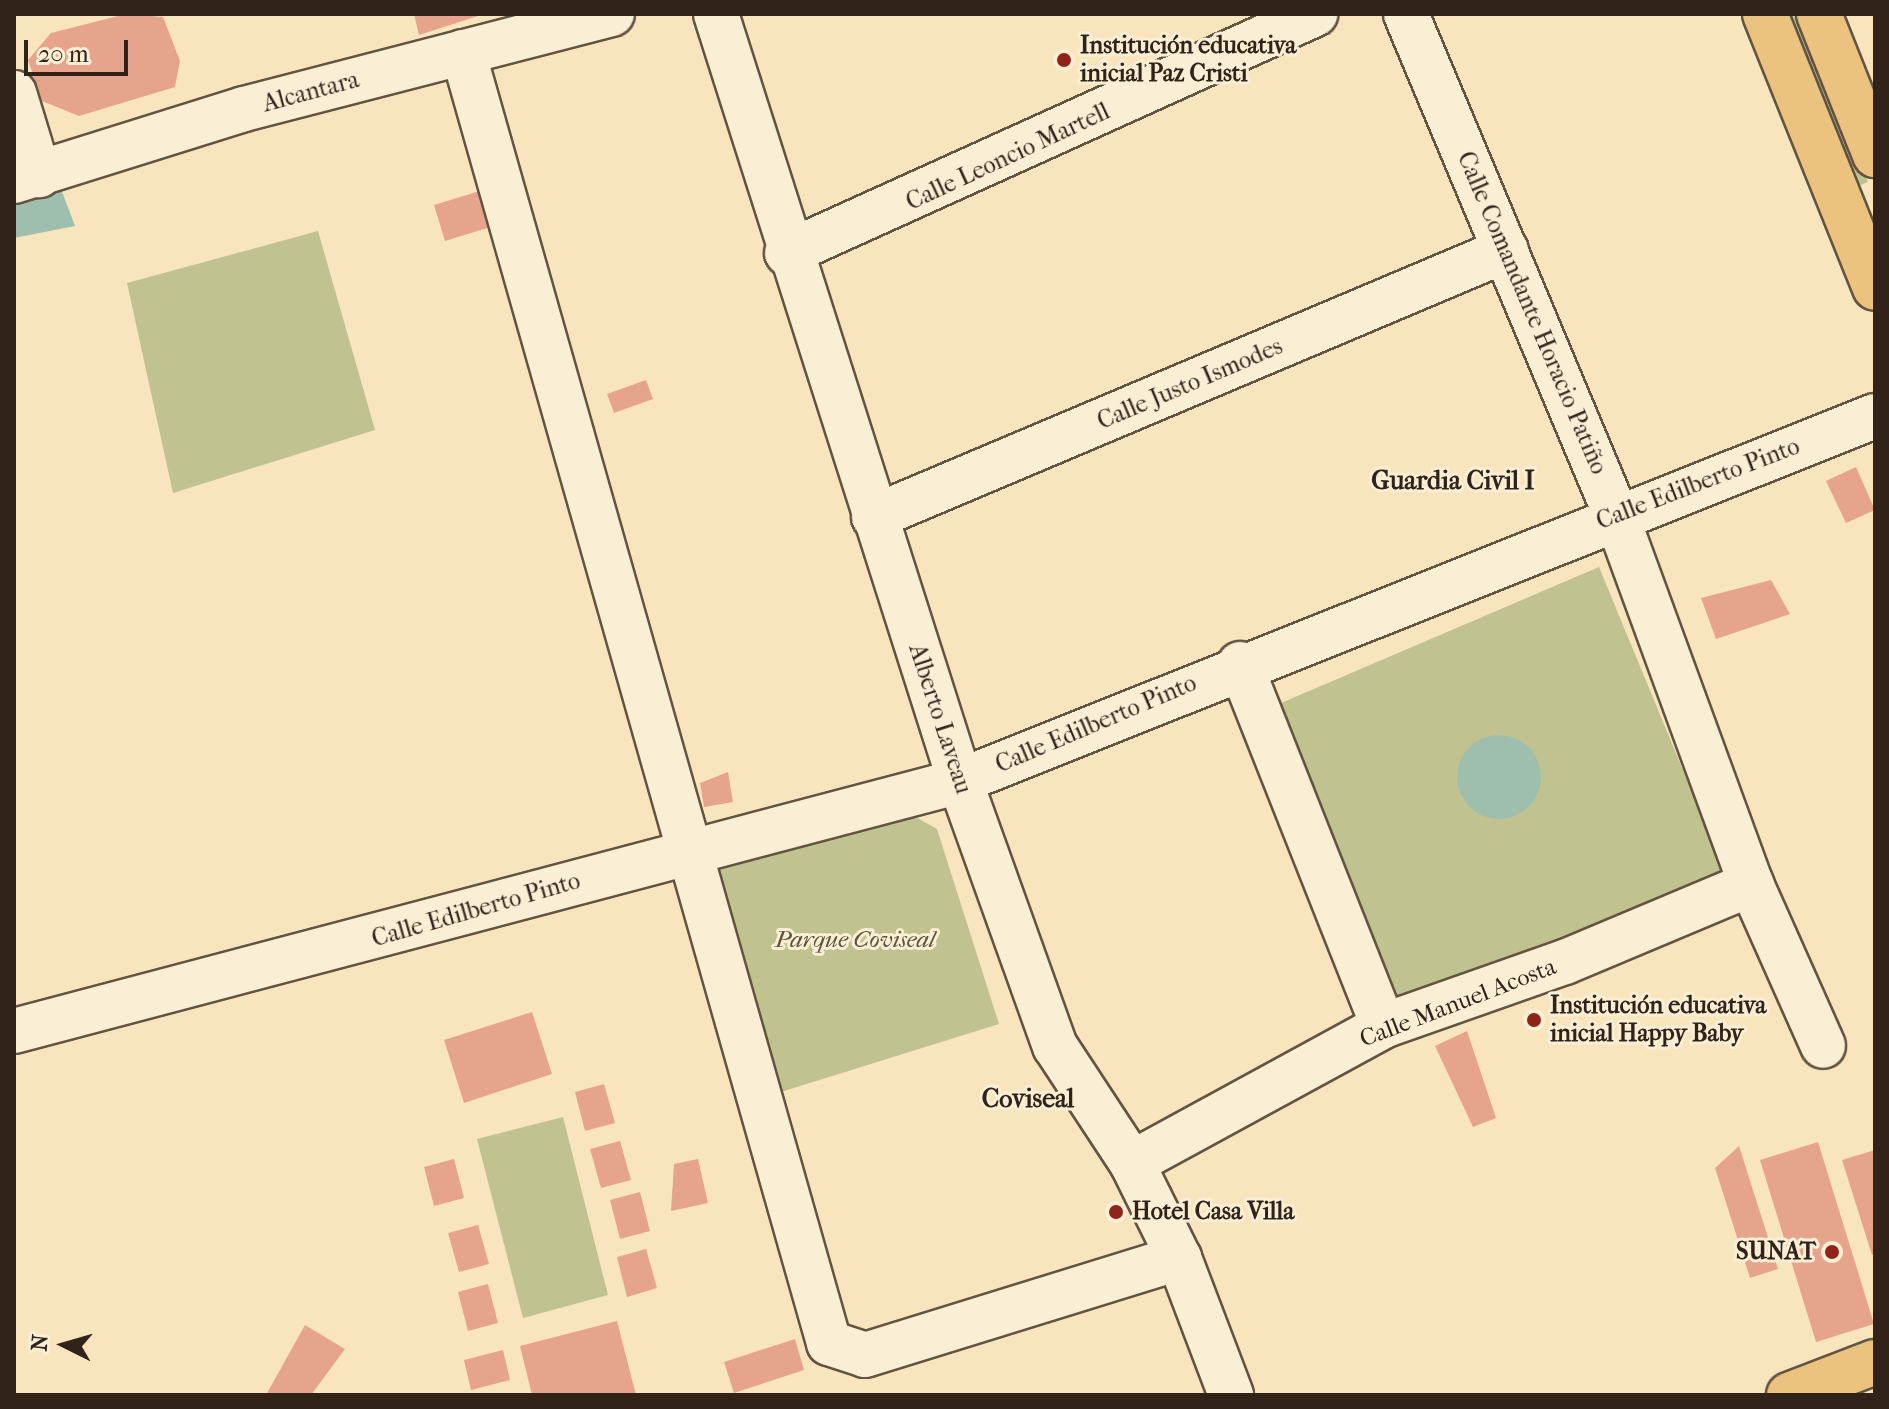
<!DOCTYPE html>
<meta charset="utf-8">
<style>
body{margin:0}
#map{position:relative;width:1889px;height:1409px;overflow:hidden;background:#f8e5be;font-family:"IM FELL French Canon",serif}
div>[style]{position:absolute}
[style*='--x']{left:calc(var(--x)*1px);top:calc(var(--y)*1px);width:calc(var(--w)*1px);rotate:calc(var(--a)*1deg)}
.green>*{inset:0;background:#c0c38f}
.water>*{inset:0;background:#9ebfad}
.round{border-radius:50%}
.building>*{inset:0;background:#e7a48c}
.roads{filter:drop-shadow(2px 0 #635442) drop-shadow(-2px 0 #635442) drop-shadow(0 2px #635442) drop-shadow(0 -2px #635442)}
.minor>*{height:44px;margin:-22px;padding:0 22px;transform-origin:22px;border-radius:22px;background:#faeed5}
.major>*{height:44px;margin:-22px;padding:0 22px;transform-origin:22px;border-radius:22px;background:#ecc27f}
.dots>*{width:22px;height:22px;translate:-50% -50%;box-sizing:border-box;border:4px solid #faeed5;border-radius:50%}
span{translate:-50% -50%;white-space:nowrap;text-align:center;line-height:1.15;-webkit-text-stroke:6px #faeed5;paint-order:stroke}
.poi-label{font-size:24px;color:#312319;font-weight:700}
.left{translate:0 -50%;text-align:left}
.right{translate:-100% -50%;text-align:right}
.street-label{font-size:24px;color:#312319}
.park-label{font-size:24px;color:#5c533c;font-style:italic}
.neighbourhood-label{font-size:26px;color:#312319;font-weight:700}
.frame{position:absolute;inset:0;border:16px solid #312319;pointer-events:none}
.north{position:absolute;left:24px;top:1305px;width:80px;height:80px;-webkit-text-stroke:6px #faeed5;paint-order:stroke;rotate:275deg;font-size:22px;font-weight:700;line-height:32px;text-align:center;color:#312319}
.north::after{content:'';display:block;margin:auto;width:28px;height:36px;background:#312319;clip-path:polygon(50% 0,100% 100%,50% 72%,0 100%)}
.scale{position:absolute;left:24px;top:40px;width:104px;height:36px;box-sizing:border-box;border:4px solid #312319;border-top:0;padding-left:10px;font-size:24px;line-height:28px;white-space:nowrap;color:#312319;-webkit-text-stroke:6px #faeed5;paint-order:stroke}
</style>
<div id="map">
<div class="green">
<div style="clip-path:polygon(1781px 14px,1800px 14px,1868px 182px,1851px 189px)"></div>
<div style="clip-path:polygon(318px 231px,375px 430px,173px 493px,127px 283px)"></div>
<div style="clip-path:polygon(1599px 567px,1728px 879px,1392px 1010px,1274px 706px)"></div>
<div style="clip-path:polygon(905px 811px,937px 829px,999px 1024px,781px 1092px,715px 857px)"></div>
<div style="clip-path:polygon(563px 1117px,608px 1295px,523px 1318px,477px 1139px)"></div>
</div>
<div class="water">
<div style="clip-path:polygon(58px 181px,75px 226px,14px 238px,14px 192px)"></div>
<div class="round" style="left:1457px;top:735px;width:84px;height:84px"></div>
</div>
<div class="building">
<div style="clip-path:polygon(126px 14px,163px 17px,180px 61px,175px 87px,79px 116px,42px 101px,28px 60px,51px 33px)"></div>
<div style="clip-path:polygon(414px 14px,481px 14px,481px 15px,419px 35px)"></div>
<div style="clip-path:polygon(483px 190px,494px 226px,445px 241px,434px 205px)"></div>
<div style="clip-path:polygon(646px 380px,653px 399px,614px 413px,607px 394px)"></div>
<div style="clip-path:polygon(1856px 467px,1875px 510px,1846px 523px,1826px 481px)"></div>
<div style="clip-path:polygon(1771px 580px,1790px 614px,1716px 639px,1701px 598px)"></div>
<div style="clip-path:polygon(728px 772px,733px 802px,704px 807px,700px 783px)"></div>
<div style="clip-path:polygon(532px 1012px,552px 1074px,464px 1103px,444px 1040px)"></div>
<div style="clip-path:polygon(1467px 1031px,1496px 1118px,1473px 1127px,1435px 1046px)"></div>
<div style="clip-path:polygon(604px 1084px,615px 1123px,585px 1131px,575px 1092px)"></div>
<div style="clip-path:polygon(620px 1141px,631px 1180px,601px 1188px,590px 1149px)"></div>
<div style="clip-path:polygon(1818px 1142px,1874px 1324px,1816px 1342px,1760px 1160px)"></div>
<div style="clip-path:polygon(1739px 1146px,1778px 1269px,1750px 1278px,1715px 1168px)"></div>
<div style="clip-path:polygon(1875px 1150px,1875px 1254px,1872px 1255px,1842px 1160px)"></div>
<div style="clip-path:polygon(454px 1159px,464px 1198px,434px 1206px,424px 1167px)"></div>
<div style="clip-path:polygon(698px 1159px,708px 1203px,671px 1211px,674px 1164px)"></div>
<div style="clip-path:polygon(640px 1192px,650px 1231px,620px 1239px,610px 1200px)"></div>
<div style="clip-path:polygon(478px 1225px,489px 1264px,459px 1272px,448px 1233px)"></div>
<div style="clip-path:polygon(646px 1249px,657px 1288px,627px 1297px,617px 1257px)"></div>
<div style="clip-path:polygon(488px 1284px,498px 1323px,468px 1331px,458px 1292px)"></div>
<div style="clip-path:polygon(617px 1321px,636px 1395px,532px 1395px,520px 1346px)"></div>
<div style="clip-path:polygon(305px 1325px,345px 1349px,311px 1395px,266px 1395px)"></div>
<div style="clip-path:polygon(795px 1339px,804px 1370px,734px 1393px,724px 1362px)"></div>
<div style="clip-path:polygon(503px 1350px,510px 1380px,471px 1390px,464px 1360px)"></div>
</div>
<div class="roads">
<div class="minor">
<div style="--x:716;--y:14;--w:805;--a:72.35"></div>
<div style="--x:960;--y:781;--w:282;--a:70.3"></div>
<div style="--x:1055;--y:1046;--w:140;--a:56.7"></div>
<div style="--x:1132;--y:1163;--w:106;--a:63.7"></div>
<div style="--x:1179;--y:1258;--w:147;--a:69.2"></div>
<div style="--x:1406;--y:14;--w:543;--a:67.26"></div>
<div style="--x:1616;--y:515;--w:393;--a:69.9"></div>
<div style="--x:1751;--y:884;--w:177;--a:66"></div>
<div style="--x:463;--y:52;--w:1342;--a:74.17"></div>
<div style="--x:829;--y:1343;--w:38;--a:18"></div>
<div style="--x:865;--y:1355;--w:329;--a:-17.2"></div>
<div style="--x:14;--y:93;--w:86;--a:73"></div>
<div style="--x:14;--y:181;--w:241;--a:-17.4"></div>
<div style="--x:244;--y:109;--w:380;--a:-14.5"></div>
<div style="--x:787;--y:253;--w:580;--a:-24.35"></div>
<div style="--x:874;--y:517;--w:686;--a:-22.9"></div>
<div style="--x:1240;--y:664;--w:389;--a:68.4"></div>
<div style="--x:14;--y:1031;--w:978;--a:-14.8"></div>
<div style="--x:960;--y:781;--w:985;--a:-21.75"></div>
<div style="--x:1132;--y:1163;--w:286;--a:-28.6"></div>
<div style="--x:1383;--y:1026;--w:193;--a:-19.4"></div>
<div style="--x:1565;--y:962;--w:202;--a:-22.8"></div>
</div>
<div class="major">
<div style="--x:1765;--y:14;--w:295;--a:68.1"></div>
<div style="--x:1819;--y:14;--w:152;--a:68.3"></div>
<div style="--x:1789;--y:1395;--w:92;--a:-21"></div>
</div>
</div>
<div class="dots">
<div style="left:1064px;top:60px;background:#8f2418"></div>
<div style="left:1534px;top:1020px;background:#8f2418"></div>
<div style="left:1116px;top:1212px;background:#8f2418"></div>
<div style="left:1832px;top:1252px;background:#8f2418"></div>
</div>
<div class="poi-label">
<span class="left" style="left:1080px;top:60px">Institución educativa<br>inicial Paz Cristi</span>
<span class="left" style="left:1550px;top:1020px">Institución educativa<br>inicial Happy Baby</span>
<span class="left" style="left:1132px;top:1212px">Hotel Casa Villa</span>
<span class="right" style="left:1816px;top:1252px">SUNAT</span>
</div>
<div class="street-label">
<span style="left:311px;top:92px;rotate:-15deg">Alcantara</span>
<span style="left:1008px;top:157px;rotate:-25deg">Calle Leoncio Martell</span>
<span style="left:1532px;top:313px;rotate:67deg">Calle Comandante Horacio Patiño</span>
<span style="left:1190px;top:384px;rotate:-23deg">Calle Justo Ismodes</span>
<span style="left:1698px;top:484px;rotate:-21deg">Calle Edilberto Pinto</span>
<span style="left:940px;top:719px;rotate:72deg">Alberto Laveau</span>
<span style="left:1096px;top:724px;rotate:-23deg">Calle Edilberto Pinto</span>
<span style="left:476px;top:910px;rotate:-16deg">Calle Edilberto Pinto</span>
<span style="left:1458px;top:1003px;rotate:-21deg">Calle Manuel Acosta</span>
</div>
<div class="park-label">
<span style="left:855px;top:940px">Parque Coviseal</span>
</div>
<div class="neighbourhood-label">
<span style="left:1453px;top:481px">Guardia Civil I</span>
<span style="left:1028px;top:1099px">Coviseal</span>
</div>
<div class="frame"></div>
<div class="north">N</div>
<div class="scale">20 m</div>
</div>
